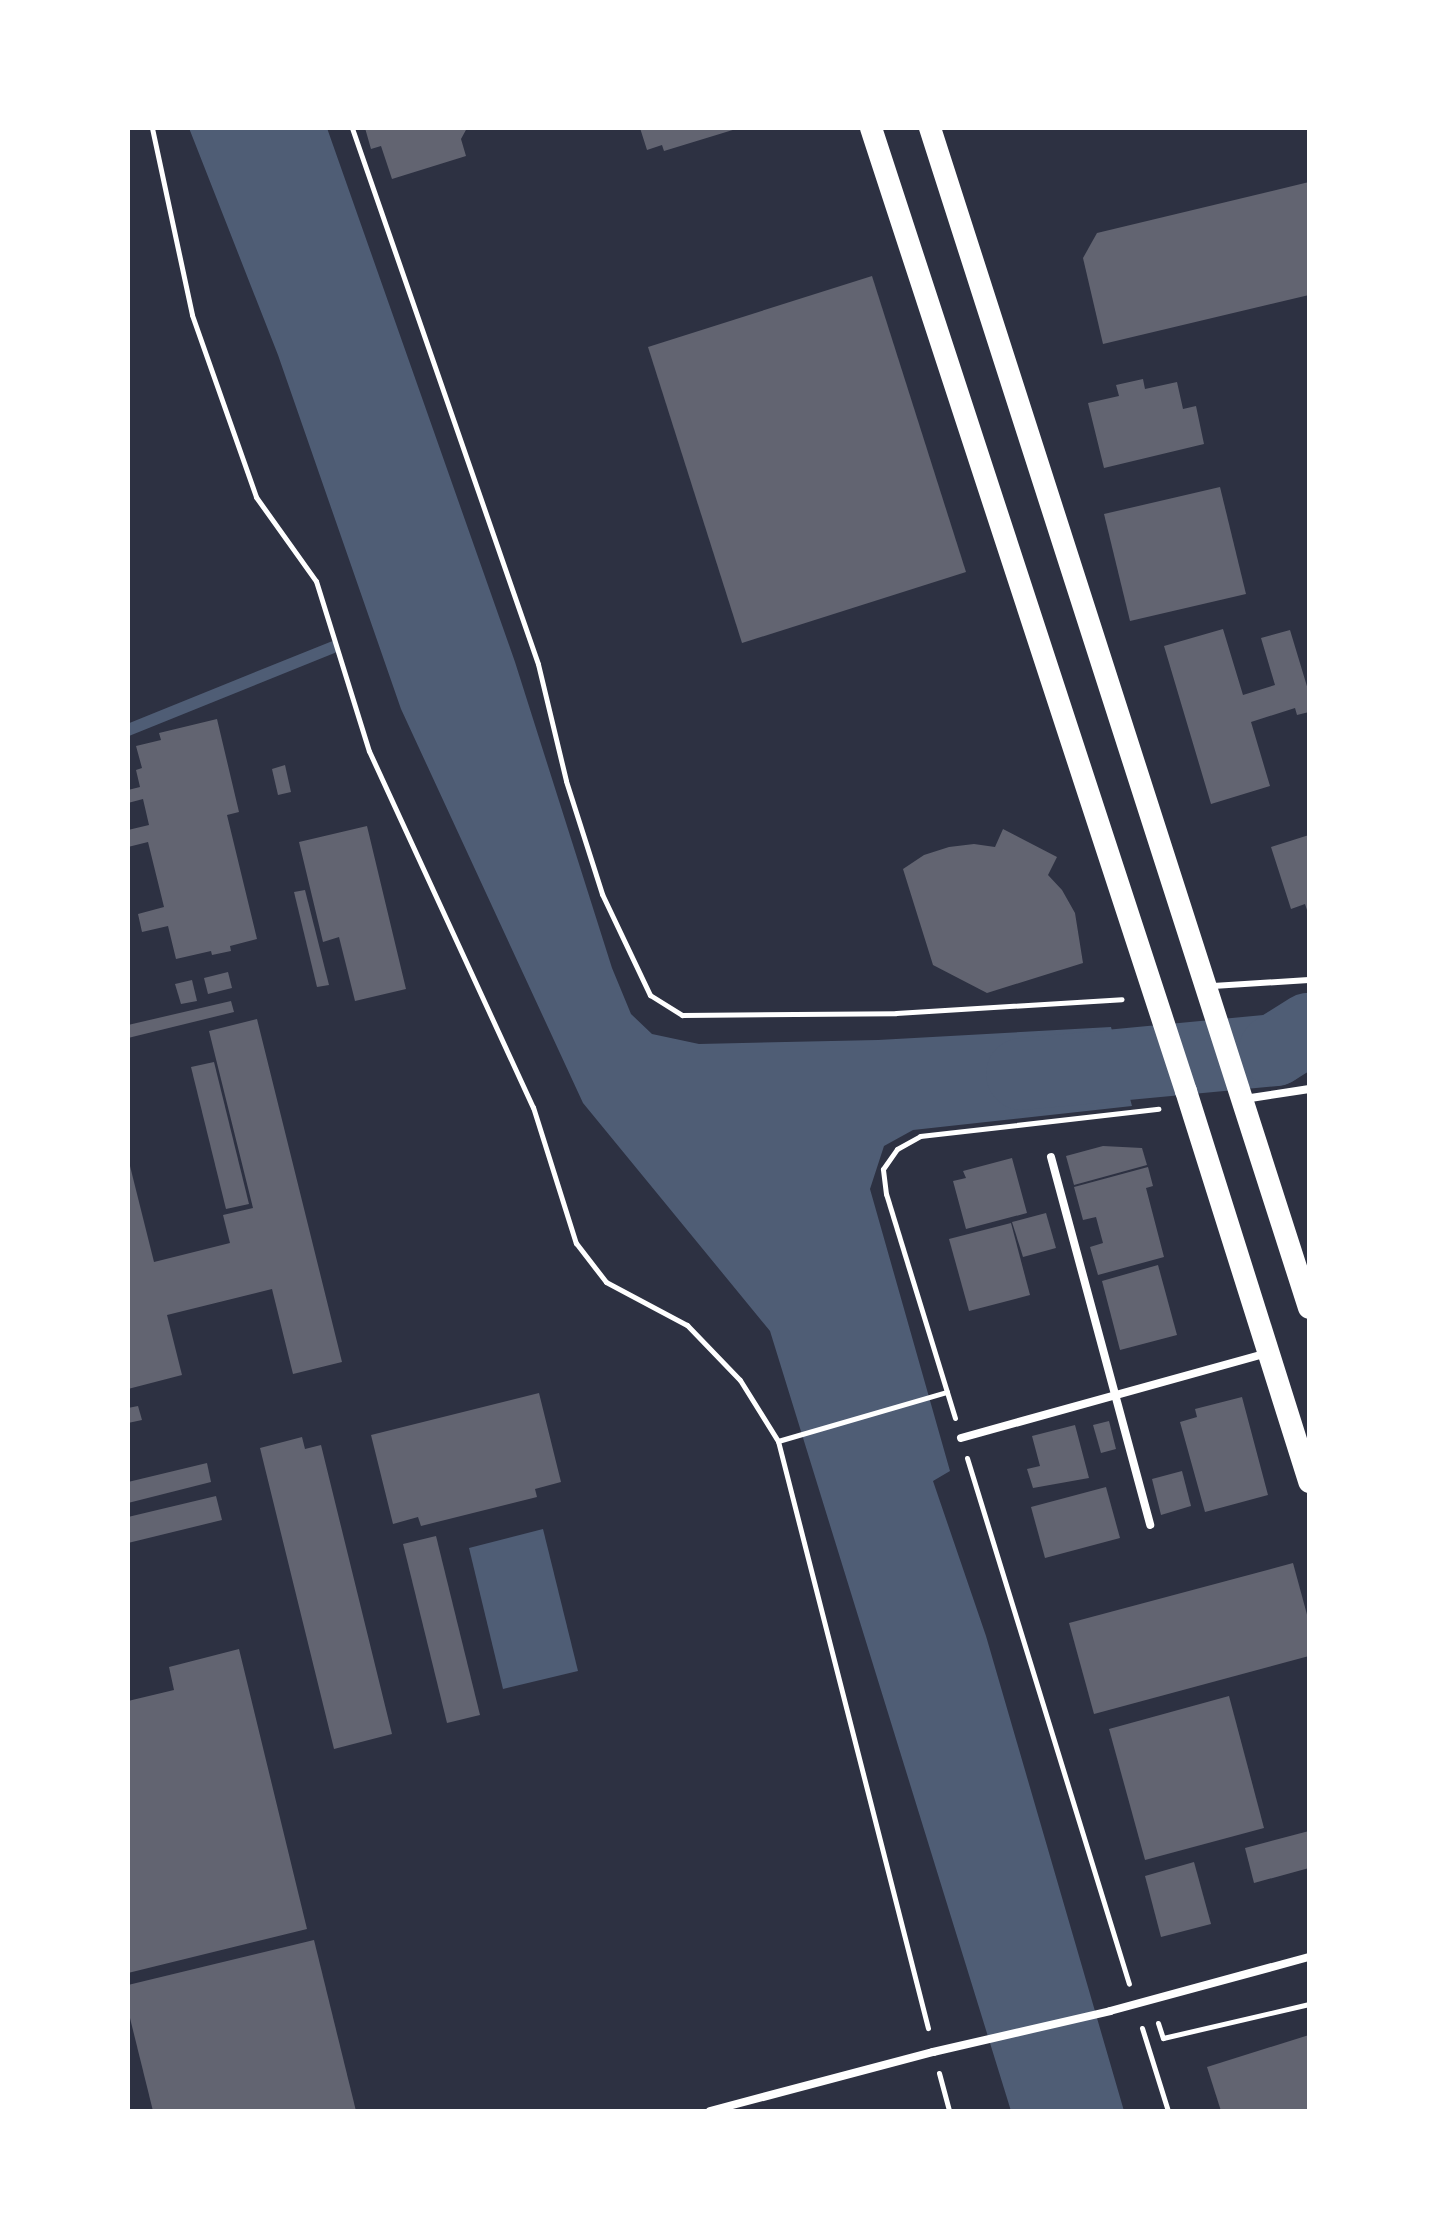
<!DOCTYPE html>
<style>
body{margin:0}
#map{position:relative;width:1437px;height:2239px;overflow:hidden;background:#2d3142;font-family:Rubik,sans-serif}
div>[style]{position:absolute}
[style*='--x']{left:calc(var(--x)*1px);top:calc(var(--y)*1px);width:calc(var(--w)*1px);rotate:calc(var(--a)*1deg)}
.water>*{inset:0;background:#4f5d75}
.stream>*{height:12px;margin:-6px;padding:0 6px;transform-origin:6px;border-radius:6px;background:#4f5d75}
.river>*{height:72px;margin:-36px;padding:0 36px;transform-origin:36px;border-radius:36px;background:#4f5d75}
.building>*{inset:0;background:#626471}
.path>*{height:5px;margin:-2.5px;padding:0 2.5px;transform-origin:2.5px;border-radius:2.5px;background:#fff}
.service>*{height:6px;margin:-3px;padding:0 3px;transform-origin:3px;border-radius:3px;background:#fff}
.minor>*{height:8px;margin:-4px;padding:0 4px;transform-origin:4px;border-radius:4px;background:#fff}
.trunk>*{height:22px;margin:-11px;padding:0 11px;transform-origin:11px;border-radius:11px;background:#fff}
span{translate:-50% -50%;white-space:nowrap;text-align:center;line-height:1.15;-webkit-text-stroke:6px #fff;paint-order:stroke}
.frame{position:absolute;inset:0;border:130px solid #fff;pointer-events:none}
</style>
<div id="map">
<div class="water">
<div style="clip-path:polygon(189px 128px,327px 128px,515px 662px,612px 968px,631px 1014px,652px 1034px,699px 1044px,878px 1040px,1111px 1027px,1132px 1106px,913px 1130px,884px 1146px,870px 1189px,950px 1471px,933px 1481px,986px 1636px,1124px 2111px,1011px 2111px,770px 1331px,583px 1103px,401px 709px,278px 355px)"></div>
<div style="clip-path:polygon(543px 1529px,578px 1671px,503px 1689px,469px 1548px)"></div>
</div>
<div class="stream">
<div style="--x:128;--y:730;--w:221;--a:-22"></div>
</div>
<div class="river">
<div style="--x:1022;--y:1074;--w:254;--a:-5.4"></div>
<div style="--x:1275;--y:1050;--w:40;--a:-32"></div>
</div>
<div class="building">
<div style="clip-path:polygon(365px 128px,467px 128px,461px 139px,466px 156px,392px 179px,381px 146px,371px 149px)"></div>
<div style="clip-path:polygon(640px 128px,736px 128px,736px 129px,664px 151px,662px 145px,647px 150px)"></div>
<div style="clip-path:polygon(1309px 182px,1309px 295px,1103px 344px,1083px 258px,1097px 233px)"></div>
<div style="clip-path:polygon(872px 276px,966px 572px,742px 643px,648px 347px)"></div>
<div style="clip-path:polygon(1143px 379px,1145px 389px,1177px 382px,1183px 409px,1196px 406px,1204px 444px,1104px 468px,1088px 403px,1119px 396px,1116px 385px)"></div>
<div style="clip-path:polygon(1220px 487px,1246px 594px,1130px 621px,1104px 514px)"></div>
<div style="clip-path:polygon(1223px 629px,1243px 695px,1275px 685px,1261px 638px,1290px 630px,1309px 693px,1309px 712px,1297px 715px,1295px 708px,1251px 722px,1270px 786px,1211px 804px,1164px 646px)"></div>
<div style="clip-path:polygon(217px 719px,239px 812px,227px 815px,257px 939px,230px 946px,231px 951px,212px 955px,211px 951px,176px 959px,168px 926px,142px 932px,138px 914px,164px 907px,148px 842px,128px 847px,128px 830px,149px 825px,143px 799px,128px 803px,128px 790px,140px 787px,136px 770px,142px 768px,136px 746px,161px 740px,159px 733px)"></div>
<div style="clip-path:polygon(285px 765px,291px 792px,278px 795px,272px 769px)"></div>
<div style="clip-path:polygon(367px 826px,406px 989px,355px 1001px,339px 937px,323px 942px,299px 842px)"></div>
<div style="clip-path:polygon(1003px 829px,1057px 857px,1048px 875px,1062px 890px,1075px 913px,1083px 963px,987px 993px,933px 965px,903px 869px,924px 855px,949px 847px,974px 844px,995px 847px)"></div>
<div style="clip-path:polygon(1309px 835px,1309px 913px,1308px 913px,1305px 904px,1291px 909px,1271px 847px)"></div>
<div style="clip-path:polygon(305px 890px,329px 985px,317px 987px,294px 892px)"></div>
<div style="clip-path:polygon(228px 972px,232px 988px,208px 994px,204px 978px)"></div>
<div style="clip-path:polygon(192px 980px,197px 1001px,181px 1004px,175px 984px)"></div>
<div style="clip-path:polygon(231px 1001px,234px 1012px,128px 1038px,128px 1025px)"></div>
<div style="clip-path:polygon(257px 1019px,342px 1362px,293px 1374px,272px 1289px,167px 1315px,182px 1375px,128px 1389px,128px 1158px,154px 1262px,230px 1243px,223px 1215px,253px 1208px,209px 1031px)"></div>
<div style="clip-path:polygon(214px 1062px,249px 1204px,226px 1209px,191px 1067px)"></div>
<div style="clip-path:polygon(1103px 1146px,1142px 1148px,1147px 1165px,1074px 1185px,1066px 1156px)"></div>
<div style="clip-path:polygon(1012px 1158px,1027px 1213px,966px 1229px,953px 1181px,966px 1178px,963px 1171px)"></div>
<div style="clip-path:polygon(1148px 1167px,1153px 1186px,1146px 1188px,1164px 1257px,1098px 1275px,1090px 1247px,1103px 1243px,1096px 1217px,1083px 1220px,1074px 1187px)"></div>
<div style="clip-path:polygon(1046px 1213px,1056px 1248px,1023px 1257px,1012px 1222px)"></div>
<div style="clip-path:polygon(1011px 1223px,1030px 1295px,969px 1311px,949px 1239px)"></div>
<div style="clip-path:polygon(1158px 1265px,1177px 1335px,1120px 1350px,1102px 1281px)"></div>
<div style="clip-path:polygon(539px 1393px,561px 1482px,535px 1489px,537px 1497px,421px 1526px,418px 1517px,393px 1524px,371px 1435px)"></div>
<div style="clip-path:polygon(1242px 1397px,1268px 1495px,1205px 1512px,1180px 1422px,1197px 1417px,1195px 1409px)"></div>
<div style="clip-path:polygon(138px 1406px,142px 1420px,128px 1423px,128px 1408px)"></div>
<div style="clip-path:polygon(1109px 1421px,1116px 1449px,1101px 1453px,1093px 1425px)"></div>
<div style="clip-path:polygon(1075px 1425px,1089px 1478px,1033px 1488px,1027px 1469px,1040px 1466px,1032px 1436px)"></div>
<div style="clip-path:polygon(302px 1437px,305px 1449px,321px 1445px,392px 1734px,334px 1749px,260px 1448px)"></div>
<div style="clip-path:polygon(207px 1463px,211px 1482px,128px 1503px,128px 1482px)"></div>
<div style="clip-path:polygon(1182px 1471px,1191px 1506px,1161px 1515px,1152px 1479px)"></div>
<div style="clip-path:polygon(1106px 1487px,1120px 1538px,1045px 1558px,1031px 1507px)"></div>
<div style="clip-path:polygon(216px 1496px,222px 1520px,128px 1543px,128px 1517px)"></div>
<div style="clip-path:polygon(436px 1536px,480px 1715px,447px 1723px,403px 1544px)"></div>
<div style="clip-path:polygon(1293px 1563px,1309px 1622px,1309px 1656px,1094px 1714px,1069px 1623px)"></div>
<div style="clip-path:polygon(239px 1649px,307px 1929px,128px 1973px,128px 1701px,174px 1690px,169px 1667px)"></div>
<div style="clip-path:polygon(1229px 1696px,1264px 1828px,1145px 1860px,1109px 1729px)"></div>
<div style="clip-path:polygon(1309px 1831px,1309px 1868px,1254px 1883px,1245px 1848px)"></div>
<div style="clip-path:polygon(1194px 1862px,1211px 1924px,1161px 1937px,1145px 1876px)"></div>
<div style="clip-path:polygon(314px 1940px,356px 2111px,153px 2111px,128px 2010px,128px 1985px)"></div>
<div style="clip-path:polygon(1309px 2035px,1309px 2111px,1221px 2111px,1207px 2067px)"></div>
</div>
<div class="path">
<div style="--x:152;--y:128;--w:191;--a:77.9"></div>
<div style="--x:192;--y:315;--w:193;--a:70.6"></div>
<div style="--x:256;--y:497;--w:103;--a:54.5"></div>
<div style="--x:316;--y:581;--w:178;--a:72.7"></div>
<div style="--x:369;--y:751;--w:392;--a:65.3"></div>
<div style="--x:533;--y:1107;--w:143;--a:72.5"></div>
<div style="--x:576;--y:1243;--w:49;--a:52.4"></div>
<div style="--x:606;--y:1282;--w:92;--a:28"></div>
<div style="--x:687;--y:1325;--w:76;--a:46.1"></div>
<div style="--x:740;--y:1380;--w:72;--a:58.1"></div>
<div style="--x:778;--y:1441;--w:606;--a:75.67"></div>
<div style="--x:352;--y:128;--w:567;--a:70.86"></div>
<div style="--x:538;--y:664;--w:120;--a:76.5"></div>
<div style="--x:566;--y:781;--w:119;--a:72.3"></div>
<div style="--x:602;--y:894;--w:112;--a:64.6"></div>
<div style="--x:650;--y:995;--w:38;--a:32"></div>
<div style="--x:682;--y:1015;--w:214;--a:-0.5"></div>
<div style="--x:896;--y:1013;--w:226;--a:-3.5"></div>
<div style="--x:955;--y:1418;--w:234;--a:-107.1"></div>
<div style="--x:886;--y:1194;--w:25;--a:-97"></div>
<div style="--x:883;--y:1169;--w:24;--a:-55"></div>
<div style="--x:897;--y:1149;--w:26;--a:-29"></div>
<div style="--x:920;--y:1136;--w:240;--a:-6.5"></div>
<div style="--x:778;--y:1441;--w:176;--a:-16.2"></div>
<div style="--x:967;--y:1458;--w:550;--a:72.88"></div>
<div style="--x:1158;--y:2023;--w:16;--a:72"></div>
<div style="--x:1163;--y:2038;--w:150;--a:-13.1"></div>
<div style="--x:1142;--y:2028;--w:87;--a:72.6"></div>
<div style="--x:939;--y:2073;--w:39;--a:75"></div>
</div>
<div class="service">
<div style="--x:1213;--y:986;--w:96;--a:-3.6"></div>
</div>
<div class="minor">
<div style="--x:1244;--y:1099;--w:66;--a:-8.7"></div>
<div style="--x:1051;--y:1157;--w:381;--a:74.9"></div>
<div style="--x:961;--y:1438;--w:319;--a:-15.5"></div>
<div style="--x:710;--y:2111;--w:231;--a:-14.8"></div>
<div style="--x:933;--y:2052;--w:182;--a:-13"></div>
<div style="--x:1110;--y:2011;--w:206;--a:-15.2"></div>
</div>
<div class="trunk">
<div style="--x:871;--y:128;--w:1013;--a:71.89"></div>
<div style="--x:1186;--y:1091;--w:410;--a:72.5"></div>
<div style="--x:930;--y:128;--w:1239;--a:72.19"></div>
</div>
<div class="frame"></div>
</div>
